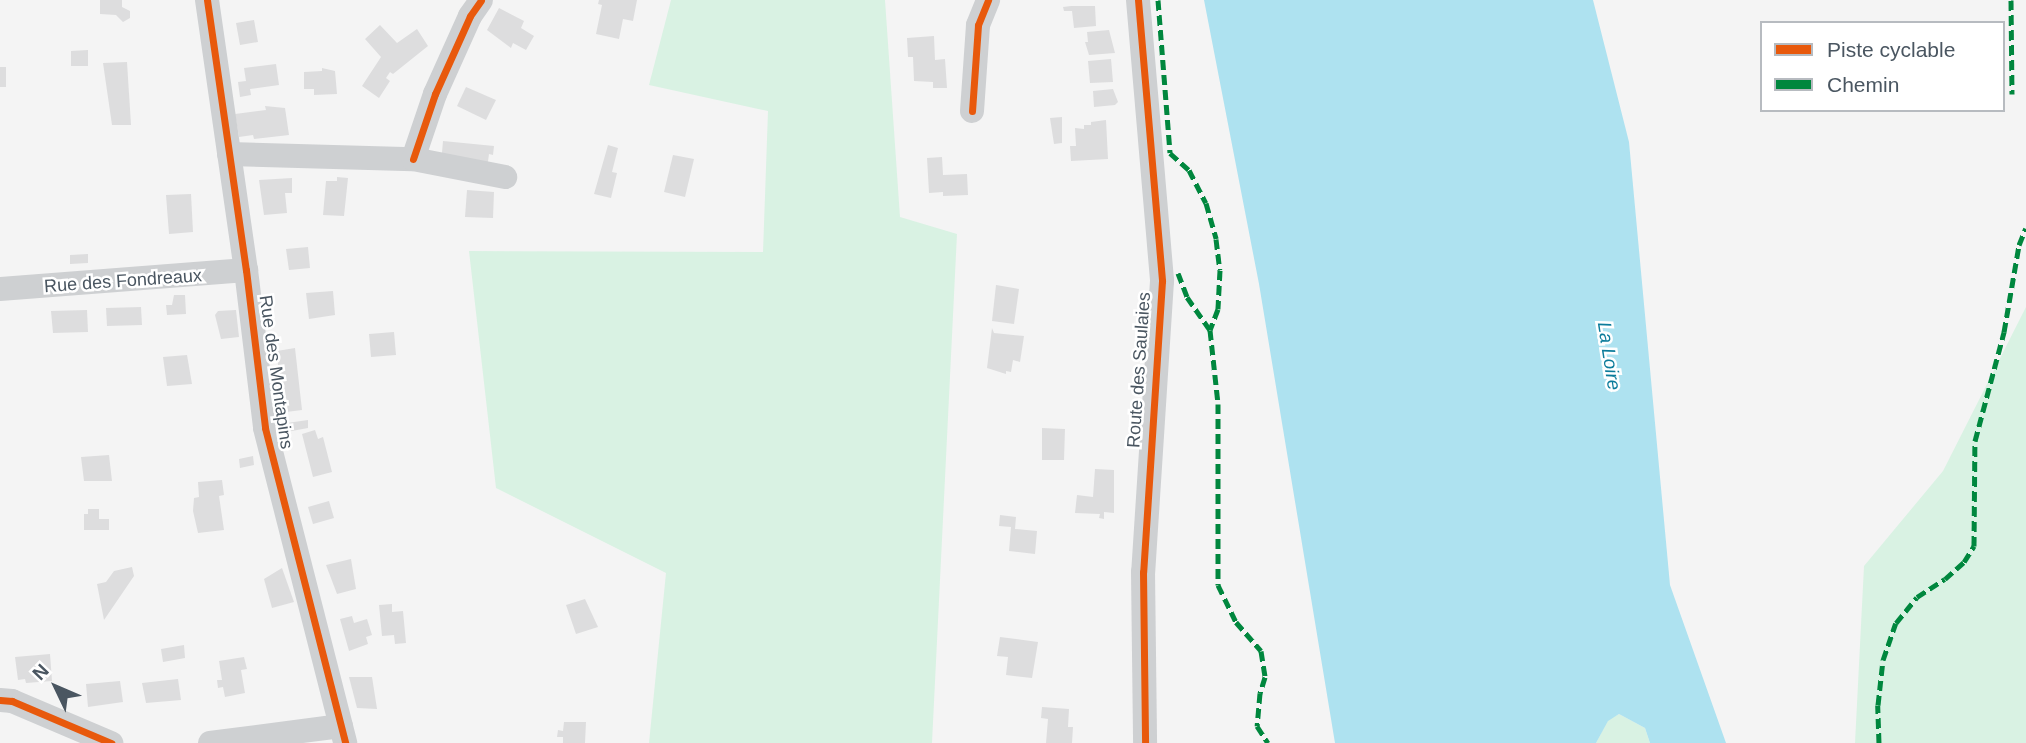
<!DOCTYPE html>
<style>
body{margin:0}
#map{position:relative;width:2026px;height:743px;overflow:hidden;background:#f4f4f4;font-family:Arial,sans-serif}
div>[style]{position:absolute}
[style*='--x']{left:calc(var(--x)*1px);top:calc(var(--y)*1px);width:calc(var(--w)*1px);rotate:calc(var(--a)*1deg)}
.green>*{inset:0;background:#d9f2e3}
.water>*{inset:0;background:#aee2f0}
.building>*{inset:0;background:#ddddde}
.minor>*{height:24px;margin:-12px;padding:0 12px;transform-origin:12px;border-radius:12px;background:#ced0d2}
.quiet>*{height:5px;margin-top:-2.5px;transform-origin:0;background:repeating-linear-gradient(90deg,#00873e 0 10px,transparent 0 15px)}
.cycleway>*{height:7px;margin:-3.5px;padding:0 3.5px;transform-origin:3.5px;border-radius:3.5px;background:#e8590c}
span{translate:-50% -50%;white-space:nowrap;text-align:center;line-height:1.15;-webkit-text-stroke:5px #fff;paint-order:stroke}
.street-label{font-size:18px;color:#4a5661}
.water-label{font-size:19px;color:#0c7c9b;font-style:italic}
.legend{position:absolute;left:1760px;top:21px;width:245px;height:91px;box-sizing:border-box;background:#fff;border:2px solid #b7bbc0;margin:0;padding:9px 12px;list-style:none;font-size:21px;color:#4a5661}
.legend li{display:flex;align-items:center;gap:14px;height:35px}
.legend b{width:35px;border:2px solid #b7bbc0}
.north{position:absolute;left:21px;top:652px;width:70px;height:70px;-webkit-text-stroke:5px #fff;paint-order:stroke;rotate:314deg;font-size:19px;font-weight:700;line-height:28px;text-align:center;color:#4a5661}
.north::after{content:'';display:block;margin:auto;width:24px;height:32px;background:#4a5661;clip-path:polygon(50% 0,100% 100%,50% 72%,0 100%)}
</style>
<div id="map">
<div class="green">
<div style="clip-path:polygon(671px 0,885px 0,900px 217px,957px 234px,932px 743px,649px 743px,666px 573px,496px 488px,469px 251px,763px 252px,768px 111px,649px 85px)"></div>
<div style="clip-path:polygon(2026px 307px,2026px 743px,1855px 743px,1864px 566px,1943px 471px)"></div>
<div style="clip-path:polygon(1619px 714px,1645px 728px,1650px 743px,1596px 743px,1608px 720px)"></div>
</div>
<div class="water">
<div style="clip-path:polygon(1204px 0,1593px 0,1629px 142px,1670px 585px,1726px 743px,1650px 743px,1645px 728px,1619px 714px,1608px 721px,1596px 743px,1335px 743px,1259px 284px)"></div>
</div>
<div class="building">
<div style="clip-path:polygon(100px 0,122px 0,122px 7px,130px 11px,130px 18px,123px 22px,116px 15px,100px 14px)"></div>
<div style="clip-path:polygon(599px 0,637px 0,633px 21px,623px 19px,619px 39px,596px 34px,602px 5px,598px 4px)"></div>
<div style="clip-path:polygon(1071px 6px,1095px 6px,1096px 26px,1074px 28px,1072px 11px,1064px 11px,1063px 7px)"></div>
<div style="clip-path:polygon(499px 8px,524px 21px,521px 28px,534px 36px,526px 50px,513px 43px,511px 48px,487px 30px)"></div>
<div style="clip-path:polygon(254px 20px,258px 42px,240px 45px,236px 23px)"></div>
<div style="clip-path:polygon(380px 25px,397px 43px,417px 29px,428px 46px,393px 74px,390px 72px,386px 78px,390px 81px,379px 98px,362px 86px,381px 57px,365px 39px)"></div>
<div style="clip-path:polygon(1109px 30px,1115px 53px,1089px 55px,1085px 42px,1088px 42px,1087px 32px)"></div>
<div style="clip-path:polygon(934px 36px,935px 60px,945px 59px,947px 88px,933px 88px,933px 82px,914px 81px,913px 57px,908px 57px,907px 38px)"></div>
<div style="clip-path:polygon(88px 50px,88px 66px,71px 66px,71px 51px)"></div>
<div style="clip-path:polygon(1111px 59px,1113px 82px,1090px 83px,1088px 61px)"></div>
<div style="clip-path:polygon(127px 62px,131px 125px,112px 125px,103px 63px)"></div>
<div style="clip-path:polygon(276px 64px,279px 85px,250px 89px,251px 95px,240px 97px,238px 82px,246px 81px,244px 68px)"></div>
<div style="clip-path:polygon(0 67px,6px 67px,6px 87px,0 87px)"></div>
<div style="clip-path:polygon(322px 68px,335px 71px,337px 94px,314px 95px,314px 89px,304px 89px,304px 72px,322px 71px)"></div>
<div style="clip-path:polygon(466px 87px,496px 100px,486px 120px,457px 106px)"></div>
<div style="clip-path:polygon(1113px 89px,1118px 102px,1115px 105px,1094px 107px,1093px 91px)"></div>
<div style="clip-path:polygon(265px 106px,285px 108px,289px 135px,254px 139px,253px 135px,239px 137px,235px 114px,266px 110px)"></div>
<div style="clip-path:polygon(1062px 117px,1062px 143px,1054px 144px,1050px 118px)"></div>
<div style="clip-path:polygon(1106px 120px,1108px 159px,1071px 161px,1070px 146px,1076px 146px,1075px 128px,1084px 129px,1084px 125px,1091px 125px,1091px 122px)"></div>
<div style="clip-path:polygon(443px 141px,494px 146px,493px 155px,489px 154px,487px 169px,441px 164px)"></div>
<div style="clip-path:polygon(608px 145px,618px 148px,612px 172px,617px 173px,611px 198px,594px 194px)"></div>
<div style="clip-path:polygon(673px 155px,694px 159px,685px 197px,664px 192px)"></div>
<div style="clip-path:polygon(942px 157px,943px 175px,967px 174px,968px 195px,943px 196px,943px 192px,929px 193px,927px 158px)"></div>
<div style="clip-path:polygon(337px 177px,348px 178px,344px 216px,323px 215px,326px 181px,337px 181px)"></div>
<div style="clip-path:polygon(292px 178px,292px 193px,285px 193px,287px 213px,264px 215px,259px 180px)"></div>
<div style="clip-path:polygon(467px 190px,494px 192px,493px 218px,465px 217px)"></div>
<div style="clip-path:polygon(191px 194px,193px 232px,169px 234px,166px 195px)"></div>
<div style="clip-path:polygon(308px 247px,310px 268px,289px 270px,286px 249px)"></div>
<div style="clip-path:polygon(88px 254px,88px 263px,70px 264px,70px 255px)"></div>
<div style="clip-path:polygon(996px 285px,1019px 289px,1014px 324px,992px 321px)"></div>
<div style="clip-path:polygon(333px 291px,335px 315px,309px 319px,306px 293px)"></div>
<div style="clip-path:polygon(174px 295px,185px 295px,186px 314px,167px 315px,166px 305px,172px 305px)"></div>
<div style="clip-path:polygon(141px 307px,142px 325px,107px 326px,106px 308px)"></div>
<div style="clip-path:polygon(87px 310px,88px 332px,53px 333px,51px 311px)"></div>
<div style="clip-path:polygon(236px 310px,239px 337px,221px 339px,215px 315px,218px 311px)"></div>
<div style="clip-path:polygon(992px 328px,994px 333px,1024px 336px,1020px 362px,1013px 360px,1011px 372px,1006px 371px,1006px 374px,987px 368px)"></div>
<div style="clip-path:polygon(394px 332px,396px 355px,371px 357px,369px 334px)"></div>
<div style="clip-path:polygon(295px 348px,302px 410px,278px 413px,274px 379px,279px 378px,277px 351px)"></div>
<div style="clip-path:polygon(187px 355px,192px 384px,167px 386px,163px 357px)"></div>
<div style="clip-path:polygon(308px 420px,308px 428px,281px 433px,280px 424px)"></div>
<div style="clip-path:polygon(1042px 428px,1065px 429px,1064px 460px,1042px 460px)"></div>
<div style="clip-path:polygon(315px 430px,318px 439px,323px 437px,332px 472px,313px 477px,302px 434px)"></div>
<div style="clip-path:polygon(109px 455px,112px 481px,84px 481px,81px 457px)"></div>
<div style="clip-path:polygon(253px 456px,254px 465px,240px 468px,239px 459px)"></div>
<div style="clip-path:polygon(1095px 469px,1114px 470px,1114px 513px,1104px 512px,1104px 519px,1099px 518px,1100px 514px,1075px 513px,1077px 495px,1093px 497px)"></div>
<div style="clip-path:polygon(222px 480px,224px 495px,219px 496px,224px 530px,198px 533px,193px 511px,194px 498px,199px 497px,198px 482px)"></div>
<div style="clip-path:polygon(329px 501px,334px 518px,313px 524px,308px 507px)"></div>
<div style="clip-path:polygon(88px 509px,99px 509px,99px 519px,109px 519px,109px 530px,84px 530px,84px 514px,88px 514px)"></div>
<div style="clip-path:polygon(1000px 515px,1016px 517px,1015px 529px,1037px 531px,1035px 554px,1009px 551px,1011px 527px,999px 526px)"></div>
<div style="clip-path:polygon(351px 559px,356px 589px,337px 594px,326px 565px)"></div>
<div style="clip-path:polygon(132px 567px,134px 576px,104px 620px,97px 584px,106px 582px,114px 571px)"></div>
<div style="clip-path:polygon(282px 568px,294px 602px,272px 608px,264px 579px)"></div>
<div style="clip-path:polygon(585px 599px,598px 627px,576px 634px,566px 605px)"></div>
<div style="clip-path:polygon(392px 604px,392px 612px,403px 611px,406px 643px,395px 644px,394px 635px,382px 636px,379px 605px)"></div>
<div style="clip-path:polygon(352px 616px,354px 623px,367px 619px,372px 635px,366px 637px,368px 644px,349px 651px,340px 619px)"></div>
<div style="clip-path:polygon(1000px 637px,1038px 642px,1032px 678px,1006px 675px,1008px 657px,997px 656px)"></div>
<div style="clip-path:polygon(184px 645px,185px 658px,163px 662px,161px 649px)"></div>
<div style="clip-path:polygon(50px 654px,52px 681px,26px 683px,25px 679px,18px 680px,15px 657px)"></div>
<div style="clip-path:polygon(244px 657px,247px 669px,241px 670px,245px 693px,225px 697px,223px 687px,218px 688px,217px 680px,222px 680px,219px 661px)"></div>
<div style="clip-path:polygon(349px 677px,372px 677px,377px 709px,357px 708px)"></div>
<div style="clip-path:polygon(178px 679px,181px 700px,146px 703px,142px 683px)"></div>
<div style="clip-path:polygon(120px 681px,123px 702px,88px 707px,86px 684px)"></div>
<div style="clip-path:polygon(1042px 707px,1069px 709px,1068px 727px,1073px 727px,1072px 743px,1046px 743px,1048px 719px,1041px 718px)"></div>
<div style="clip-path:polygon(564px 722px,586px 722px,585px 743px,563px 743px,563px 737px,557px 737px,558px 730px,563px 731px)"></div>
</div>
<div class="minor">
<div style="--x:207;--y:0;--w:273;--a:81.8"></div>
<div style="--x:246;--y:270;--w:159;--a:83.1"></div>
<div style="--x:265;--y:428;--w:325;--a:75.7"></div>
<div style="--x:1138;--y:0;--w:282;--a:85.1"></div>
<div style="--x:1162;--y:281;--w:292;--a:93.7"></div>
<div style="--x:1143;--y:572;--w:171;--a:89.3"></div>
<div style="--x:972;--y:111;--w:86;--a:-86"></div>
<div style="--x:978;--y:25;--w:27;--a:-68"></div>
<div style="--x:229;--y:154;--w:184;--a:1.6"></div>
<div style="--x:413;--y:159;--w:94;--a:11.1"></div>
<div style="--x:413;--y:159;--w:69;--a:-71.3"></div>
<div style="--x:435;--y:94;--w:85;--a:-65.8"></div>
<div style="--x:470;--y:16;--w:19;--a:-55"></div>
<div style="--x:0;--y:289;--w:247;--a:-4.4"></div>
<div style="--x:0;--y:700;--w:12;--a:5"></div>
<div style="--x:12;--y:701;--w:108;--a:23"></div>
<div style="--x:210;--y:743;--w:132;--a:-7.4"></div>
</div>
<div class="quiet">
<div style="--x:1158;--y:0;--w:153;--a:85.5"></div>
<div style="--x:1170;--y:153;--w:25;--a:42"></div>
<div style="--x:1189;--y:170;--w:37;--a:63"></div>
<div style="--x:1206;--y:203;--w:37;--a:74"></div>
<div style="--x:1216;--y:239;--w:31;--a:83"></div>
<div style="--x:1220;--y:270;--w:39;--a:93"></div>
<div style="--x:1218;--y:309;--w:22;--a:111"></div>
<div style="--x:2011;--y:0;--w:94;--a:89.4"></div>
<div style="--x:1178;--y:273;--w:26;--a:69"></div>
<div style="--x:1187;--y:297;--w:40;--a:55.1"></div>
<div style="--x:1210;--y:330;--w:74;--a:83.8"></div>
<div style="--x:1218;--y:404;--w:181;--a:90"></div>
<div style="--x:1218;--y:585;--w:41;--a:64.1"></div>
<div style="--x:1236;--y:622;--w:38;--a:49"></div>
<div style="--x:1261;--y:651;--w:26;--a:81"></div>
<div style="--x:1265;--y:677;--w:17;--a:107"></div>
<div style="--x:1260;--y:693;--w:33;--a:95"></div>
<div style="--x:1257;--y:726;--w:20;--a:57"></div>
<div style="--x:1879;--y:743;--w:38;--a:-92"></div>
<div style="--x:1878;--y:705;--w:45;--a:-83.7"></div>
<div style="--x:1883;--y:660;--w:39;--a:-71"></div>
<div style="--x:1896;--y:623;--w:33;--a:-51"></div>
<div style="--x:1917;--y:597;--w:33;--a:-33"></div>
<div style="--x:1945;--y:579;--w:25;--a:-42"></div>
<div style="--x:1964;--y:562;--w:19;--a:-58"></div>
<div style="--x:1974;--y:546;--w:105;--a:-89.5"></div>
<div style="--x:1975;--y:441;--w:113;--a:-75.1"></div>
<div style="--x:2004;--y:332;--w:88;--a:-80.2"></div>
<div style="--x:2019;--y:245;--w:18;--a:-68"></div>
</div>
<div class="cycleway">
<div style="--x:207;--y:0;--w:273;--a:81.8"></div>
<div style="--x:246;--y:270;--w:159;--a:83.1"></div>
<div style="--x:265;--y:428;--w:325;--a:75.7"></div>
<div style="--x:1138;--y:0;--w:282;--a:85.1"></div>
<div style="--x:1162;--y:281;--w:292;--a:93.7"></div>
<div style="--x:1143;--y:572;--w:171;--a:89.3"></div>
<div style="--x:972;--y:111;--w:86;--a:-86"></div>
<div style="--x:978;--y:25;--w:27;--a:-68"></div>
<div style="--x:413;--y:159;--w:69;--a:-71.3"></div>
<div style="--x:435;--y:94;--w:85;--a:-65.8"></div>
<div style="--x:470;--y:16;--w:19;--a:-55"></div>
<div style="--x:0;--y:700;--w:12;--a:5"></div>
<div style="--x:12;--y:701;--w:108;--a:23"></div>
</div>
<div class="street-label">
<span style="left:123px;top:281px;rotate:-4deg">Rue des Fondreaux</span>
<span style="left:1139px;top:370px;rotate:-86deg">Route des Saulaies</span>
<span style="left:276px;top:372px;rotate:82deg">Rue des Montapins</span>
</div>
<div class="water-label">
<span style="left:1609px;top:356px;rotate:81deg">La Loire</span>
</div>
<ul class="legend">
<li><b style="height:9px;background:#e8590c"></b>Piste cyclable</li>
<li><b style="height:9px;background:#00873e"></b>Chemin</li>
</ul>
<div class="north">N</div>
</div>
